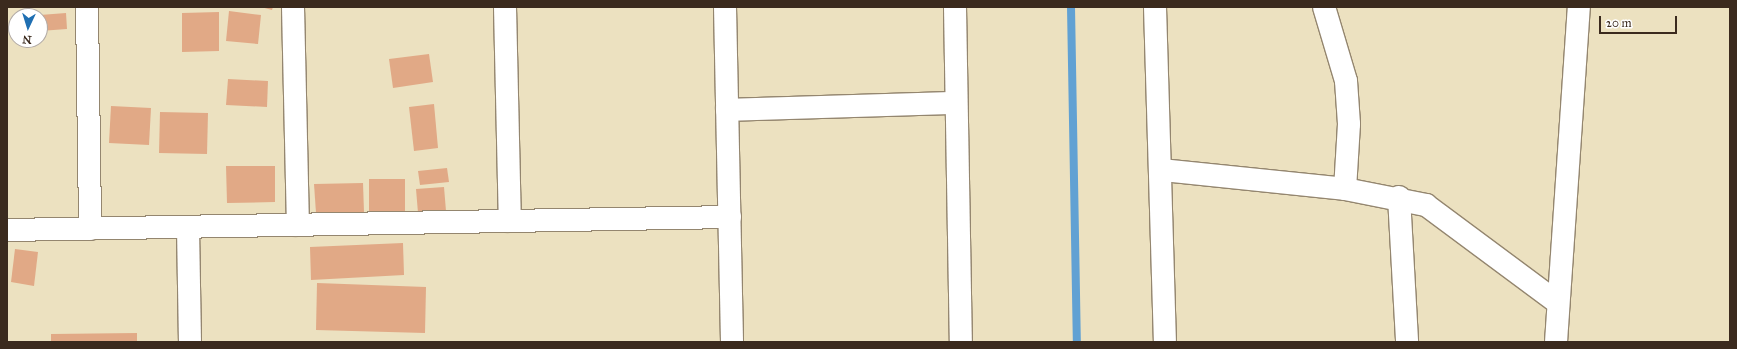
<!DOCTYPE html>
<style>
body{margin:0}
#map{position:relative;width:1737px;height:349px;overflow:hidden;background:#ece1c0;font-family:"IM FELL Great Primer",serif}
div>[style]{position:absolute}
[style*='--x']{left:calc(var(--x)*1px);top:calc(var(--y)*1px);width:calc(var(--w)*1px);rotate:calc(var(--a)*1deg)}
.stream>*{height:8px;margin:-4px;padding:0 4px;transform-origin:4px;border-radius:4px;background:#61a1d3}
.building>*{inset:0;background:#e1a986}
.roads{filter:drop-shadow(1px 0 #94866f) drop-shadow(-1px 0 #94866f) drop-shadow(0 1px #94866f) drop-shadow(0 -1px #94866f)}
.minor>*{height:22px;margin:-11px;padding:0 11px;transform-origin:11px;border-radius:11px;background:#fff}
.tertiary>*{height:22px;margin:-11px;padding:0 11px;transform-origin:11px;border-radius:11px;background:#fff}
span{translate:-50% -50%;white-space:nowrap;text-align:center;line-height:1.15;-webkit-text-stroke:3px #fff;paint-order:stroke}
.frame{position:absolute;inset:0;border:8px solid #3b2a1e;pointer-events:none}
.north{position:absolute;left:8px;top:8px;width:40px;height:40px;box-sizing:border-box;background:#fff;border:1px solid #b1aaa5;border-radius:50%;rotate:184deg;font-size:11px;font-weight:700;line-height:16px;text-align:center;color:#3b2a1e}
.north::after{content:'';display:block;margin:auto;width:14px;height:18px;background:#1f6fb2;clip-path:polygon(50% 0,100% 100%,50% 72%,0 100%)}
.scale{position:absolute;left:1599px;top:16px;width:78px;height:18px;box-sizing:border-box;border:2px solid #3b2a1e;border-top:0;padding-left:5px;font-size:12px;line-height:14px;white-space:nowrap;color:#3b2a1e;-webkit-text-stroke:3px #fff;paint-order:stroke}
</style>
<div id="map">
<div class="stream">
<div style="--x:1071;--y:7;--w:335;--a:89"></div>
</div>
<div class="building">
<div style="clip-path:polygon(261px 7px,273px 7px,272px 10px)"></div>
<div style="clip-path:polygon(229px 11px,261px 15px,258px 44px,226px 41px)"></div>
<div style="clip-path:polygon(219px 12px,219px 51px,182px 52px,182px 13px)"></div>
<div style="clip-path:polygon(66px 13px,67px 29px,40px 31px,40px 15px)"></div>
<div style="clip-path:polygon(429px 54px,433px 82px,393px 88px,389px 59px)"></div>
<div style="clip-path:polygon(228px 79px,268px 81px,267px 107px,226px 105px)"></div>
<div style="clip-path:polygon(434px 104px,438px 148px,414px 151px,409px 107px)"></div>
<div style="clip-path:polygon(111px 106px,151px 108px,149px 145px,109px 143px)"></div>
<div style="clip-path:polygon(160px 112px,208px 113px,207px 154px,159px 153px)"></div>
<div style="clip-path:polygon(226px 166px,275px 166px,275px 202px,227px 203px)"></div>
<div style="clip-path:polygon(447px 168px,449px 182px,420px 185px,418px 171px)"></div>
<div style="clip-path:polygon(369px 179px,405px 179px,405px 213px,369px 212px)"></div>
<div style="clip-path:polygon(363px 183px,364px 212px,316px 213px,314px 184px)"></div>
<div style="clip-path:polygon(444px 187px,446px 211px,418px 213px,416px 189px)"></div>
<div style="clip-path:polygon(403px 243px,404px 275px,311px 280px,310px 247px)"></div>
<div style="clip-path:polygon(15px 249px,38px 252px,34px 286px,11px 282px)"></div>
<div style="clip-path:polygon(317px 283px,426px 287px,425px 333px,316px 330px)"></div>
<div style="clip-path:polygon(137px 333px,137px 342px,51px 342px,51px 334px)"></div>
</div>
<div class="roads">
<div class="minor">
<div style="--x:87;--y:7;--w:222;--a:89.2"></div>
<div style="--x:293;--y:7;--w:218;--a:88.7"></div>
<div style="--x:505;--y:7;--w:214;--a:88.7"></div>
<div style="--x:725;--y:7;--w:335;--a:88.8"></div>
<div style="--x:1155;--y:7;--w:335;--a:88.3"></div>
<div style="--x:1324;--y:7;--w:77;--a:73.4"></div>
<div style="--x:1346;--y:81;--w:43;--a:86"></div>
<div style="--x:1349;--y:124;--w:65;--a:93.5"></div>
<div style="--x:1345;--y:189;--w:83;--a:11.2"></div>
<div style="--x:1426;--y:205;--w:164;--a:36.6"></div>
<div style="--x:727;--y:110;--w:229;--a:-1.8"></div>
<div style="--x:1162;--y:170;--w:184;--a:5.9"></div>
<div style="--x:1399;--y:197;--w:145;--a:86.8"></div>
<div style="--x:188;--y:228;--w:114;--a:89"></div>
<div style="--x:7;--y:230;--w:723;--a:-1.03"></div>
<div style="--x:1556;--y:342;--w:336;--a:-86.1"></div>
</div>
<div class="tertiary">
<div style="--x:955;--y:7;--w:335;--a:89"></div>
</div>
</div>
<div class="frame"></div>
<div class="north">N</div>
<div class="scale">20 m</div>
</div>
